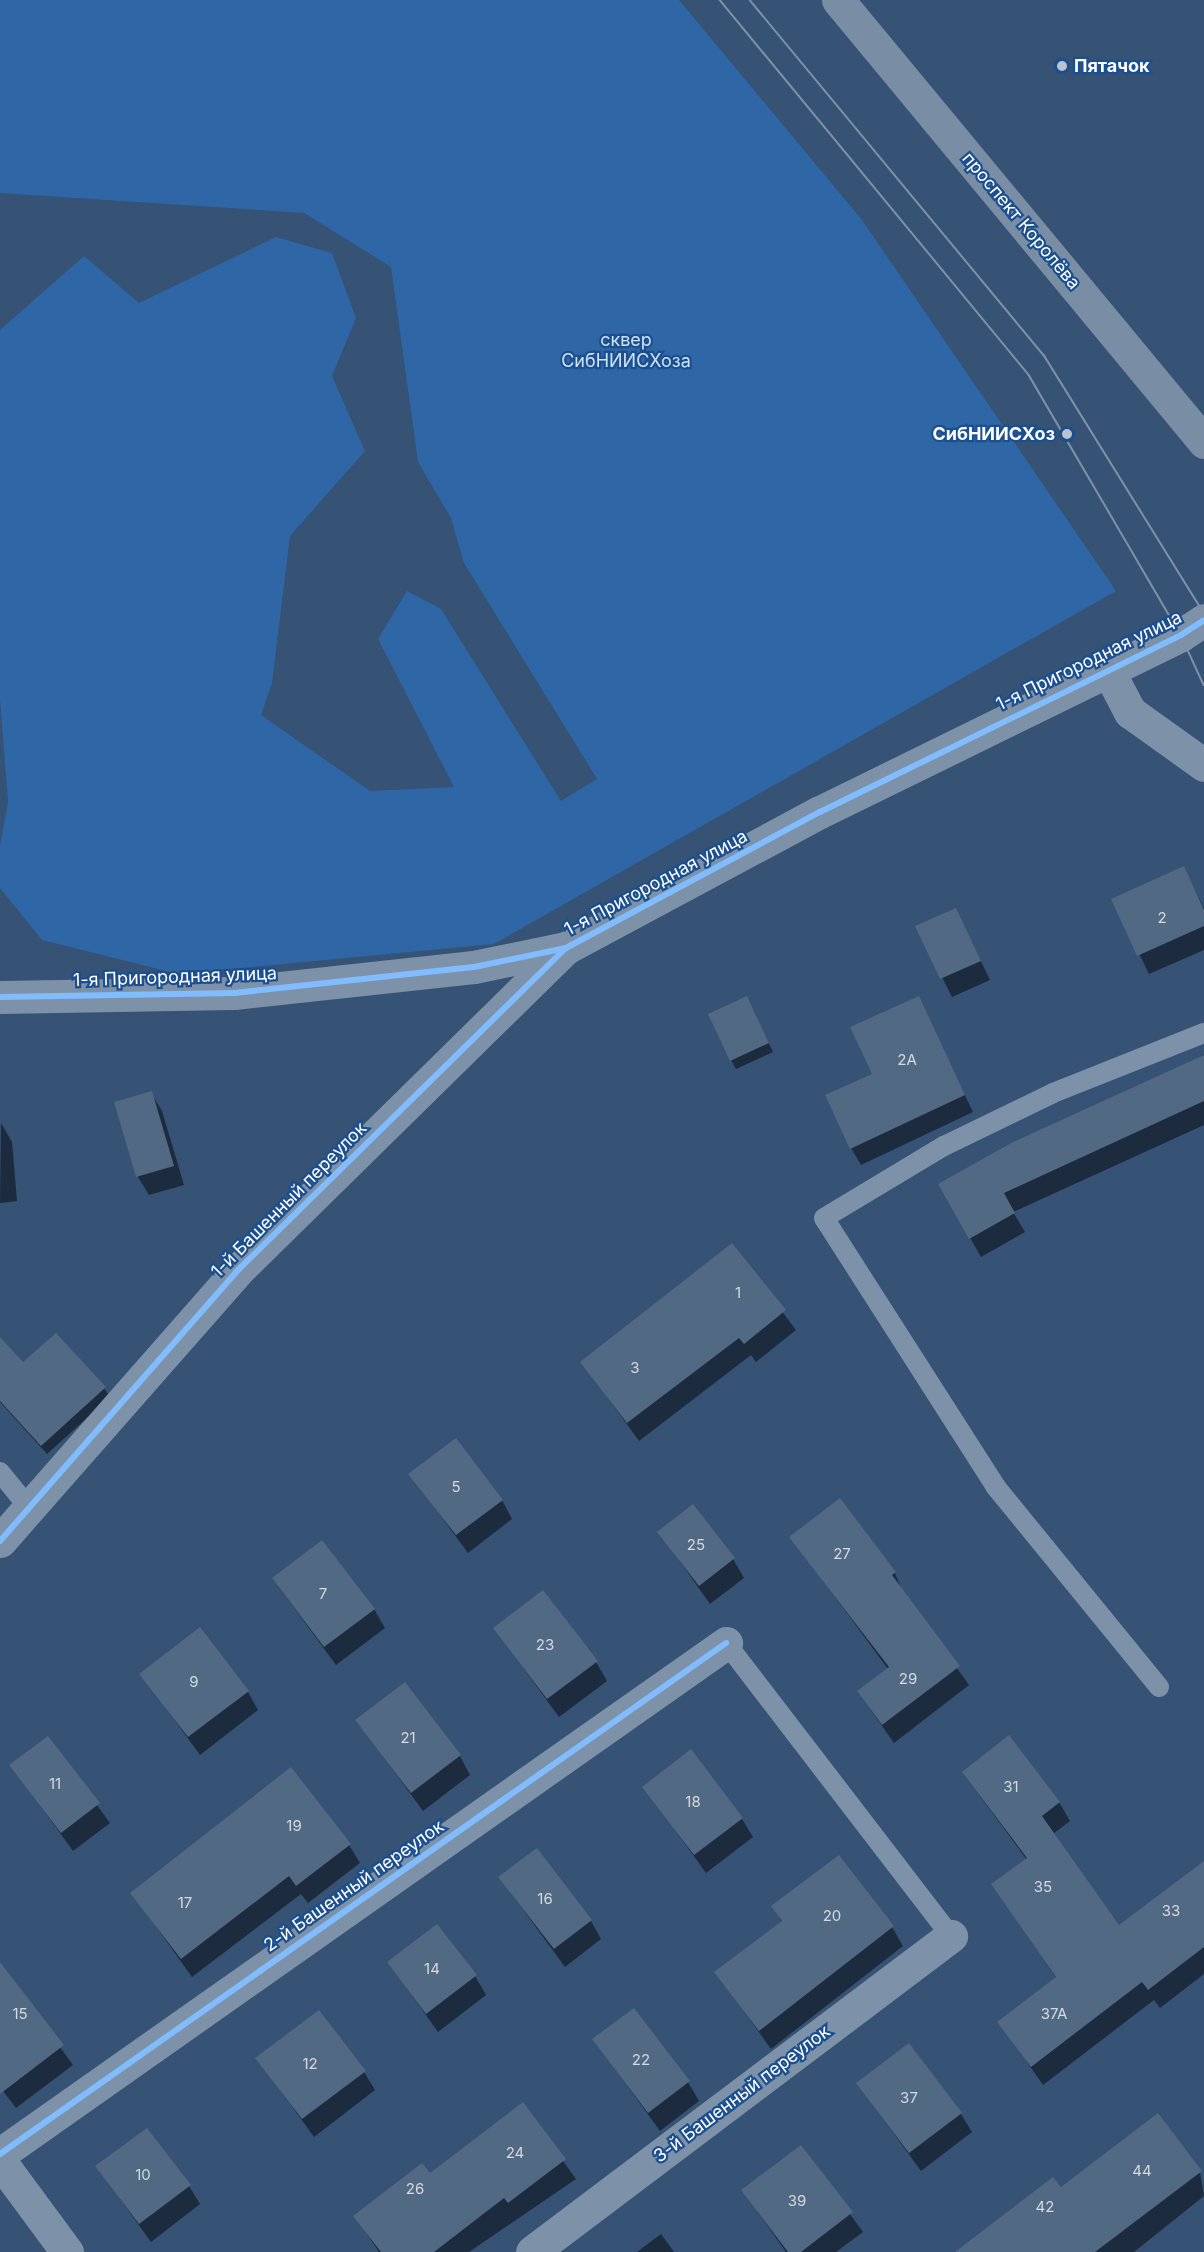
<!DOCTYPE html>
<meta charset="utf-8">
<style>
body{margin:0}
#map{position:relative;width:1204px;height:2252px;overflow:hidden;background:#365274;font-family:Inter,sans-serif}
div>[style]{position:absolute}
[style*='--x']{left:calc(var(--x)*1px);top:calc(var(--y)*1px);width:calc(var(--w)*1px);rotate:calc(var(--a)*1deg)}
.green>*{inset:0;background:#2f66a5}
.shadow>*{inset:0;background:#0007}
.building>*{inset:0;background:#526984}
.service>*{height:20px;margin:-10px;padding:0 10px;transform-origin:10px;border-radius:10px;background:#7d92a8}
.minor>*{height:33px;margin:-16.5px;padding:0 16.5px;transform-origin:16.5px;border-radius:16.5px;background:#7d92a8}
.secondary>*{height:33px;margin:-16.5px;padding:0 16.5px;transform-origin:16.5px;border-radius:16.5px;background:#798da4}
.tram>*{height:1.5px;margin:-0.75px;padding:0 0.75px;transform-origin:0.75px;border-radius:0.75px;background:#7e92a7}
.cycleway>*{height:6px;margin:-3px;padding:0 3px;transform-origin:3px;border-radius:3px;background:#80bcff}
.dots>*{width:16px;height:16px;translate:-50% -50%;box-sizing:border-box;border:3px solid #1b4f8f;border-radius:50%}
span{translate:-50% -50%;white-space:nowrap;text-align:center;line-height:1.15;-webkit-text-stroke:4.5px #1b4f8f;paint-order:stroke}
.number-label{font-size:15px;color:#d4dae0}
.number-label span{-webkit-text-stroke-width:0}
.poi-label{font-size:18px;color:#fff;font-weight:700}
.left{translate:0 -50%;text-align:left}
.right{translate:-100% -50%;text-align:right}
.street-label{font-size:18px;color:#fff}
.park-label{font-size:18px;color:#cfe3fa}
</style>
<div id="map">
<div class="green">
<div style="clip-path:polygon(0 0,679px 0,862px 220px,1116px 591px,494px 944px,178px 974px,42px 940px,0 888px,0 846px,8px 802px,0 700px,0 330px,84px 256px,139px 303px,276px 237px,332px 253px,356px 318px,332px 376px,365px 451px,290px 536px,272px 683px,261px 715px,370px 791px,454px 787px,378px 639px,407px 591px,441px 609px,561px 801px,597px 779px,464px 563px,451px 518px,418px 462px,391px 267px,304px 213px,0 193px)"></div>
</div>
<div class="shadow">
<div style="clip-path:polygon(1183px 868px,1204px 908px,1204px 950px,1149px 974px,1113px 900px)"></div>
<div style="clip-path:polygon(956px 910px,990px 980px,952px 997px,917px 927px)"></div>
<div style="clip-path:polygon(918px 998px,973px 1112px,861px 1165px,851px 1148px,874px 1075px)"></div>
<div style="clip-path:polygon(752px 1007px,773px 1052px,736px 1069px,731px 1060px)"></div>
<div style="clip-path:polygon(1204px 1055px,1204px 1125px,1013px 1212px,1025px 1232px,981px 1257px,940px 1185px)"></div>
<div style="clip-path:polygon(151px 1093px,162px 1111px,184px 1185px,149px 1195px,138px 1177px,116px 1103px)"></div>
<div style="clip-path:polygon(1px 1123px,12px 1142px,17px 1201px,0 1203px)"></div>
<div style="clip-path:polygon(732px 1245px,796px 1330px,756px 1362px,751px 1355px,639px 1441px,582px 1362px)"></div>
<div style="clip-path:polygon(0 1339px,23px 1365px,104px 1388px,110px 1397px,47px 1454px,0 1402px)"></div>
<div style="clip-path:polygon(410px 1474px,502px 1500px,512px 1519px,468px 1553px)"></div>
<div style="clip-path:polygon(659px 1532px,733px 1559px,744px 1578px,710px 1604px)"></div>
<div style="clip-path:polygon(791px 1537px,895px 1573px,903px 1593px,969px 1685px,894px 1743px,858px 1692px,888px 1669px)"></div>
<div style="clip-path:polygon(273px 1579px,374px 1609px,385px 1628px,336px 1665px)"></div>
<div style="clip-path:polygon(495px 1629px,596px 1662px,607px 1681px,559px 1717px)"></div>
<div style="clip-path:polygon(141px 1674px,248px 1692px,258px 1710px,200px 1755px)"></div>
<div style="clip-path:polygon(357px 1720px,460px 1756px,470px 1775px,423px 1811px)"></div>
<div style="clip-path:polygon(48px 1738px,110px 1823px,73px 1851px,11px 1765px)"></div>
<div style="clip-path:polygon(963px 1773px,1059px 1802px,1070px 1821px,1053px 1834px,1119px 1927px,1204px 1890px,1204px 1974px,1160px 2008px,1154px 2000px,1043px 2085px,999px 2022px,1057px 1979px,993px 1884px,1027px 1860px)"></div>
<div style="clip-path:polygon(644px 1787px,742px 1819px,753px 1837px,706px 1873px)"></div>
<div style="clip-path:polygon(349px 1845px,360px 1863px,308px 1903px,301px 1894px,192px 1977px,132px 1893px)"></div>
<div style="clip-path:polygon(500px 1878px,591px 1921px,601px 1939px,565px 1967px)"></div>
<div style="clip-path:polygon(773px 1907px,892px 1927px,903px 1946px,771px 2049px,716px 1972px,782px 1922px)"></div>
<div style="clip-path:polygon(389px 1963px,475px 1976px,486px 1995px,438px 2032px)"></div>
<div style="clip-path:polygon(10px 1978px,73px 2065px,16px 2108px,0 2087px,0 1985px)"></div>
<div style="clip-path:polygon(594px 2040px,688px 2082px,699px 2101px,660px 2131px)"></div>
<div style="clip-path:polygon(257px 2058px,364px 2072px,375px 2090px,314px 2137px)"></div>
<div style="clip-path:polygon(858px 2084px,961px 2114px,972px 2132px,921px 2171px)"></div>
<div style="clip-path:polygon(522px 2104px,576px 2179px,469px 2252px,379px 2252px,355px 2216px,429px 2175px)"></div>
<div style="clip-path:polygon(801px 2147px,863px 2232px,836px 2252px,786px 2252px,743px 2191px)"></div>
<div style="clip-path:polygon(97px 2167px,189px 2186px,200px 2204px,151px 2242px)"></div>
<div style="clip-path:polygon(1200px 2172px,1204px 2196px,1134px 2252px,988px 2252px,1060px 2189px)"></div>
<div style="clip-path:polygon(661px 2234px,674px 2252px,637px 2252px)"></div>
</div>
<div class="building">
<div style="clip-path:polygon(1184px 866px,1204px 910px,1204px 926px,1137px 956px,1111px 899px)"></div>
<div style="clip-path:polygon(956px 908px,981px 961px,940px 979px,915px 926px)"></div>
<div style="clip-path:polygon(747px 996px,769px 1043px,730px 1061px,708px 1014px)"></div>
<div style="clip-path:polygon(919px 996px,965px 1095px,850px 1149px,825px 1095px,872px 1074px,850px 1027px)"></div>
<div style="clip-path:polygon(1204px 1055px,1204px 1101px,1004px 1193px,1015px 1213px,969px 1239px,938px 1184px,1013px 1142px)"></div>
<div style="clip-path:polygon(152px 1091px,174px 1166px,136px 1177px,114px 1102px)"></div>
<div style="clip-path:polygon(732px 1243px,786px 1310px,744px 1344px,739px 1338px,627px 1423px,580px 1362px)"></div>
<div style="clip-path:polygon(56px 1333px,106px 1387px,41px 1446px,0 1401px,0 1337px,23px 1362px)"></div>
<div style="clip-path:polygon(456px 1438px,503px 1500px,456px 1535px,408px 1474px)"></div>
<div style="clip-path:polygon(840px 1498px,896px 1572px,892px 1575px,960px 1666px,882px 1725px,857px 1691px,889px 1667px,789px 1537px)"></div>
<div style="clip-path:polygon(693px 1504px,735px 1558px,699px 1586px,657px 1532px)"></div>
<div style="clip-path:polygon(322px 1540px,375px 1609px,324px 1647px,272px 1578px)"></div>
<div style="clip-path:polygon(543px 1590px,598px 1661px,547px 1699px,493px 1628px)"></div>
<div style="clip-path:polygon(200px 1627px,249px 1691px,188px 1737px,139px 1674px)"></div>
<div style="clip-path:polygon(405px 1682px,461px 1755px,411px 1793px,355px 1720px)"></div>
<div style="clip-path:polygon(1009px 1735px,1060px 1802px,1042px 1816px,1119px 1925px,1204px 1861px,1204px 1947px,1148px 1990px,1142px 1982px,1031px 2067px,997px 2022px,1056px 1977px,991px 1884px,1027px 1858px,962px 1772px)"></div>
<div style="clip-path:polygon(48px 1736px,100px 1803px,61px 1833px,9px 1765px)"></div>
<div style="clip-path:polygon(691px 1749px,743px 1818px,694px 1855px,642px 1787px)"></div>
<div style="clip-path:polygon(291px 1767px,351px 1844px,296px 1886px,289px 1876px,181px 1959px,130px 1893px)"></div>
<div style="clip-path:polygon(537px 1848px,592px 1920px,554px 1949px,498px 1877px)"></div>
<div style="clip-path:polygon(839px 1855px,894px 1926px,759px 2031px,714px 1972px,782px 1921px,771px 1906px)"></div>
<div style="clip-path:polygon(437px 1924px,477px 1975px,426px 2014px,387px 1962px)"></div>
<div style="clip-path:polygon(0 1962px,64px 2045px,0 2094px)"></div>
<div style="clip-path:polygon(634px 2008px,690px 2081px,648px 2113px,592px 2039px)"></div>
<div style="clip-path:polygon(319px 2010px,366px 2071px,302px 2119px,255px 2058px)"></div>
<div style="clip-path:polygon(909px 2043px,962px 2113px,909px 2153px,856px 2083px)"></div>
<div style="clip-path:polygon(523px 2102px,566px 2159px,508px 2203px,504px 2198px,434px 2252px,381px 2252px,353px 2216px,422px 2163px,430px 2173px)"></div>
<div style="clip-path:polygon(1158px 2113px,1202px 2171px,1095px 2252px,955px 2252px,1053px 2177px,1061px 2187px)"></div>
<div style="clip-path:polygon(147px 2128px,191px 2185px,139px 2224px,95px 2166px)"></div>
<div style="clip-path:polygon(801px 2145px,853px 2212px,801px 2252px,788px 2252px,741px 2190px)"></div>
</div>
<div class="service">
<div style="--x:0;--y:1472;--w:48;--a:51"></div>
<div style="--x:726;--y:1643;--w:369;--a:52.5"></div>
<div style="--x:1159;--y:1687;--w:258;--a:-129.2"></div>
<div style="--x:996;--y:1487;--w:319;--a:-122.6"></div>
<div style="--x:824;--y:1218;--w:140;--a:-31"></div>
<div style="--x:944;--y:1146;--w:121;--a:-25.9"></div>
<div style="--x:1053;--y:1093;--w:162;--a:-21.7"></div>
</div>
<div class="minor">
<div style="--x:1107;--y:668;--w:50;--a:62.4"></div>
<div style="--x:1130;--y:712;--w:91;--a:35.6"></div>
<div style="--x:0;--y:997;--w:234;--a:-1"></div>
<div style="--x:234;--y:993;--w:241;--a:-6.2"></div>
<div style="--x:474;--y:967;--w:94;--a:-11.7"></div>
<div style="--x:566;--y:948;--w:288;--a:-28.2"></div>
<div style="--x:820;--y:812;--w:402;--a:-26.1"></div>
<div style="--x:1181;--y:635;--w:27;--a:-33"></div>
<div style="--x:0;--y:1541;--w:358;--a:-48.7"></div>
<div style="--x:236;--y:1272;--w:462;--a:-44.5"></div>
<div style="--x:0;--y:2154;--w:888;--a:-35.14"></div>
<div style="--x:0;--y:2161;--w:113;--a:53.6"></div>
<div style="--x:532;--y:2252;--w:525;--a:-37.02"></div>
</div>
<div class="secondary">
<div style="--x:838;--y:0;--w:574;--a:50.37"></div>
</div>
<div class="tram">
<div style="--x:720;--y:0;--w:486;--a:50.5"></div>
<div style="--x:1029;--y:375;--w:301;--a:59.7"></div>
<div style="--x:1181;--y:635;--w:55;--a:65.3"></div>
<div style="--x:750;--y:0;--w:461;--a:50.4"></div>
<div style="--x:1044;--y:355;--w:304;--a:58.2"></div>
</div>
<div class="cycleway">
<div style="--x:0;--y:997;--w:234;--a:-1"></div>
<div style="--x:234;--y:993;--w:241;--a:-6.2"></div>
<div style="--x:474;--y:967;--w:94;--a:-11.7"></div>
<div style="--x:566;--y:948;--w:288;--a:-28.2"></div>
<div style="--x:820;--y:812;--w:402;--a:-26.1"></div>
<div style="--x:1181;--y:635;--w:27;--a:-33"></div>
<div style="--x:0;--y:1541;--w:358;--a:-48.7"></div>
<div style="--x:236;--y:1272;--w:461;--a:-44.5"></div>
<div style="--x:0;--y:2154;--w:888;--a:-35.14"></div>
</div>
<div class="dots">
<div style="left:1062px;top:66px;background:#b9c2ce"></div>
<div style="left:1067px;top:434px;background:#b9c2ce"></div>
</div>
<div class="number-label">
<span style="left:1162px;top:918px">2</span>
<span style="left:907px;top:1060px">2А</span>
<span style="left:738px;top:1293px">1</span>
<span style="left:635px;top:1368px">3</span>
<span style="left:456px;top:1487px">5</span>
<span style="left:696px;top:1545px">25</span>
<span style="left:842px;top:1554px">27</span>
<span style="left:323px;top:1594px">7</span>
<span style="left:545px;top:1645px">23</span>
<span style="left:908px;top:1679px">29</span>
<span style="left:194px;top:1682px">9</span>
<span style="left:408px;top:1738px">21</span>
<span style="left:55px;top:1784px">11</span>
<span style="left:1011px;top:1787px">31</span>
<span style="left:693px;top:1802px">18</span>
<span style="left:294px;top:1826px">19</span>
<span style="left:1043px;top:1887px">35</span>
<span style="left:545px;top:1899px">16</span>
<span style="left:185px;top:1903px">17</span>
<span style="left:1171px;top:1911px">33</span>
<span style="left:832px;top:1916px">20</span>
<span style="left:432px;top:1969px">14</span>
<span style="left:20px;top:2014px">15</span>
<span style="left:1054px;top:2014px">37А</span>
<span style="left:641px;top:2060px">22</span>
<span style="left:310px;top:2064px">12</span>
<span style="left:909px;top:2098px">37</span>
<span style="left:515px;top:2153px">24</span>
<span style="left:1142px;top:2171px">44</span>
<span style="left:143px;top:2175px">10</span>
<span style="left:415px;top:2189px">26</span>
<span style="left:797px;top:2201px">39</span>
<span style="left:1045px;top:2207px">42</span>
</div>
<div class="poi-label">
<span class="left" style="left:1074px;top:66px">Пятачок</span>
<span class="right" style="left:1055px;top:434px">СибНИИСХоз</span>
</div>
<div class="street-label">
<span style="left:1021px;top:221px;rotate:50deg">проспект Королёва</span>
<span style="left:1089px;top:661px;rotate:-26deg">1-я Пригородная улица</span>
<span style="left:656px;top:883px;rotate:-28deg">1-я Пригородная улица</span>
<span style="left:175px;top:977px;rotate:-2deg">1-я Пригородная улица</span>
<span style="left:289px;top:1200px;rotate:-45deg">1-й Башенный переулок</span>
<span style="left:354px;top:1886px;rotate:-35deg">2-й Башенный переулок</span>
<span style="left:742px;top:2094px;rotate:-37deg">3-й Башенный переулок</span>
</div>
<div class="park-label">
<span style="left:626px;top:351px">сквер<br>СибНИИСХоза</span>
</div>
</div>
